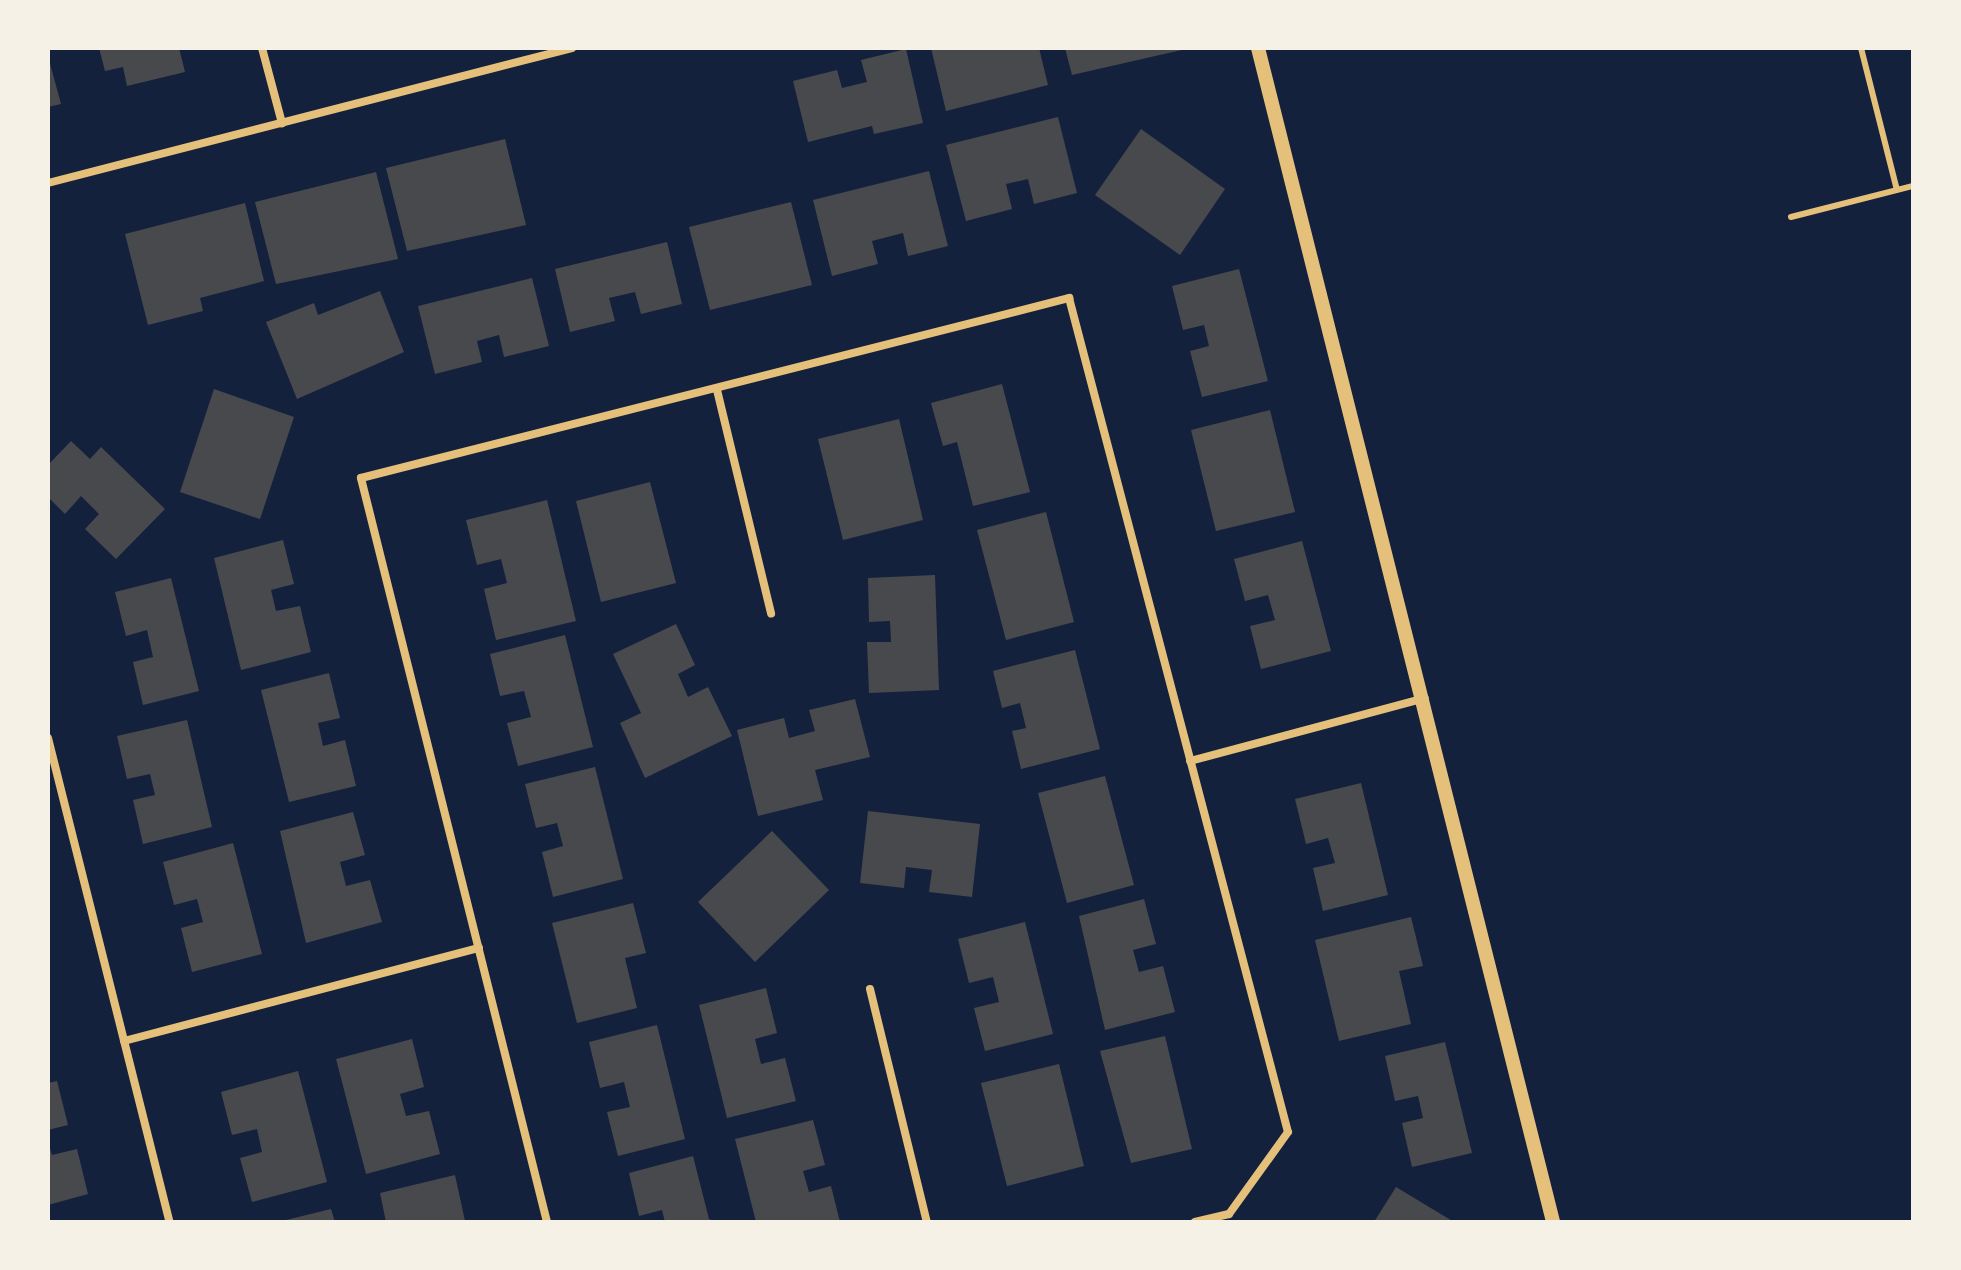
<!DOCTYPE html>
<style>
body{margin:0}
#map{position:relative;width:1961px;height:1270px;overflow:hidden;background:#14213d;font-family:"Work Sans",sans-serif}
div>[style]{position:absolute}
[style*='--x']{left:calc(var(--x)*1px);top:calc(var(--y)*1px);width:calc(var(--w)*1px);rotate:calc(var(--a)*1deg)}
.building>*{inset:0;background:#48494c}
.service>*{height:6px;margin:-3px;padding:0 3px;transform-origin:3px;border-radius:3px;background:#e5c07b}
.minor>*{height:8px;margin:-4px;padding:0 4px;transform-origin:4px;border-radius:4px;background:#e5c07b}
.tertiary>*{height:14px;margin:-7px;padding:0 7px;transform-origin:7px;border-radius:7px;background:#e5c07b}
span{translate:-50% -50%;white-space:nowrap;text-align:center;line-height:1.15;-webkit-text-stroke:6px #f6f1e7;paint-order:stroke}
.frame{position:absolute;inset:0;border:50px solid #f6f1e7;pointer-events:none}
</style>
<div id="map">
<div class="building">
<div style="clip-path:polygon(99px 48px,179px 48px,185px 72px,127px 86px,123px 67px,105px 71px)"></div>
<div style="clip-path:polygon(931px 48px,1039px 48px,1048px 85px,946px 111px)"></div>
<div style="clip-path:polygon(1065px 48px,1186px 48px,1186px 49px,1072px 75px)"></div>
<div style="clip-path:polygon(906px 49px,923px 123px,874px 134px,872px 126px,808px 142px,793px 81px,837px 70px,842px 88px,867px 82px,861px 60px)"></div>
<div style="clip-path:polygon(48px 56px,61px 104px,48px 107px)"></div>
<div style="clip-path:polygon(1058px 117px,1077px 193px,1034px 204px,1028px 179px,1006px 184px,1012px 209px,966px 221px,946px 145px)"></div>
<div style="clip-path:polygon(1141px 129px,1225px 189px,1180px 255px,1095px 195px)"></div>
<div style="clip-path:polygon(505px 139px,526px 225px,407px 251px,386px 168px)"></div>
<div style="clip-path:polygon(929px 171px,948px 246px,908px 256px,903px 233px,872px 241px,878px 264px,832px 276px,813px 200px)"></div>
<div style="clip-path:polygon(376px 172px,398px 259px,276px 284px,255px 202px)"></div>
<div style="clip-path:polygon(791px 202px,812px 285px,710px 310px,689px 227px)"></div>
<div style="clip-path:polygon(245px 203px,264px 281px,200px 298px,203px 311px,148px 325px,125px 234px)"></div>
<div style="clip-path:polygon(667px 242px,682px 304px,641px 314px,635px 292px,609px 298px,615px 321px,570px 332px,555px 269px)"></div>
<div style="clip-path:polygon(1239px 269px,1268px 381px,1202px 397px,1190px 351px,1209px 346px,1204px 325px,1183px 330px,1172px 286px)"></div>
<div style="clip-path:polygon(532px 278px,549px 346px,504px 357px,499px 335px,477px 341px,482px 362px,435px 374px,418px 306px)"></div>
<div style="clip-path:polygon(380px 291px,404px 352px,297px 399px,266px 322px,314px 303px,318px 315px)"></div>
<div style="clip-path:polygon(1002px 384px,1030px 492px,973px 506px,957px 442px,943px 446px,931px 403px)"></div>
<div style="clip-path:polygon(214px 389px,294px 417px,260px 519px,180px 492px)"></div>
<div style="clip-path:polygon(1270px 410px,1295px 512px,1216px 531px,1191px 430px)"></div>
<div style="clip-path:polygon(899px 419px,923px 520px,843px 540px,818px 439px)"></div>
<div style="clip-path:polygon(71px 441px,90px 459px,101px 447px,165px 509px,116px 559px,85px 529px,99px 514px,81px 496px,65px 514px,48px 497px,48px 465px)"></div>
<div style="clip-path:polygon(650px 482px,676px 583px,601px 602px,576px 501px)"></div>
<div style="clip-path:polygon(547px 500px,576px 621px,496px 640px,484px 589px,507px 583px,501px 559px,477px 565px,466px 520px)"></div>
<div style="clip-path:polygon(1046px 512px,1074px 622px,1006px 640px,977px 530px)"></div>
<div style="clip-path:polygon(283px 540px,294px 584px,271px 590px,276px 611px,300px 606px,311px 652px,241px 670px,214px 558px)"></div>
<div style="clip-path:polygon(1302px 541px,1331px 651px,1261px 669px,1250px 626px,1275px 620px,1268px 595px,1245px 601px,1234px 559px)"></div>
<div style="clip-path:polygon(935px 575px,939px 690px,869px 693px,867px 642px,891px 642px,890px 621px,869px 622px,868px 578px)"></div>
<div style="clip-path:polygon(171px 578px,199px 691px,143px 705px,133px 662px,153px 657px,147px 630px,126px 636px,115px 592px)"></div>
<div style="clip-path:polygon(676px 624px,695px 665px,678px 674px,688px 697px,708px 687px,732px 736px,645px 778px,620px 723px,641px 713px,613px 654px)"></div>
<div style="clip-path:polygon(565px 635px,593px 747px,518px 766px,507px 723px,531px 717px,524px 691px,500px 696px,490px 654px)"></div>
<div style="clip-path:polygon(1075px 650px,1100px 749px,1021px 769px,1012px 731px,1026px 728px,1020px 703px,1002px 708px,993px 671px)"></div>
<div style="clip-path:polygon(329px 673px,340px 718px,318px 723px,323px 746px,345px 740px,356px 786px,289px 802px,261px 690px)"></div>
<div style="clip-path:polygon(855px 699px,870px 757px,815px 770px,823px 800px,758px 816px,737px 730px,784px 718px,789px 738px,815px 731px,809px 710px)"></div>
<div style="clip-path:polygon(187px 720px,212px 827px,143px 844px,133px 800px,155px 795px,150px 774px,127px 779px,117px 736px)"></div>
<div style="clip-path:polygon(595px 767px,623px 879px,553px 897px,542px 852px,563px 846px,557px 823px,536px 828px,525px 784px)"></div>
<div style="clip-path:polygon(1105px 776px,1134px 885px,1067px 903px,1038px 793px)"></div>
<div style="clip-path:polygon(1361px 783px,1388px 895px,1323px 911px,1313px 868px,1335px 863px,1328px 838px,1306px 844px,1295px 799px)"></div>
<div style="clip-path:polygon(868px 811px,980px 824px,972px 897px,929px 892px,932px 870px,906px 867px,904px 888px,860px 883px)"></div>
<div style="clip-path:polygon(353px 812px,365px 855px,340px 862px,346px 886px,370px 880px,382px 922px,306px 943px,280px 831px)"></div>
<div style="clip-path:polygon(772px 831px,829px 890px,755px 962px,698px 902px)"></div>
<div style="clip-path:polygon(233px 843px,262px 954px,192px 972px,181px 928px,203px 922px,197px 899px,174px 905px,163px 862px)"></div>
<div style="clip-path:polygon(1144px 899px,1156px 944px,1133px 950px,1139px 972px,1163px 966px,1175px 1012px,1105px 1030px,1079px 916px)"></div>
<div style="clip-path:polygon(633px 903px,646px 953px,625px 958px,637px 1008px,577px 1023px,552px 923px)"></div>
<div style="clip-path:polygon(1411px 917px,1423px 966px,1399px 971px,1411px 1024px,1339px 1041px,1315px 940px)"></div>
<div style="clip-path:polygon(1025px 922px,1053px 1034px,985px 1051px,974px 1008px,999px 1002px,993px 977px,969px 983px,958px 939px)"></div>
<div style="clip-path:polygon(766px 988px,777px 1033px,755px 1039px,761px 1064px,785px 1058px,796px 1101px,727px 1118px,699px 1005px)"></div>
<div style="clip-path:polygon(657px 1025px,685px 1139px,618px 1156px,607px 1112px,630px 1107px,624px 1082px,600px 1088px,589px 1042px)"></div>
<div style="clip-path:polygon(1165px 1036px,1192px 1149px,1131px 1163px,1100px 1051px)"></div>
<div style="clip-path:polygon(412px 1039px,424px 1087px,400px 1094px,406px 1116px,429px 1111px,440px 1154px,366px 1174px,336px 1059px)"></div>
<div style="clip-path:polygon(1445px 1042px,1472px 1153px,1412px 1167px,1402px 1123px,1423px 1118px,1418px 1096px,1395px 1101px,1385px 1056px)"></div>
<div style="clip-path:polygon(1059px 1064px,1084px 1166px,1007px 1186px,981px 1083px)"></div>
<div style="clip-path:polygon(298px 1071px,327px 1182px,252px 1202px,240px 1158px,262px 1152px,257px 1129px,232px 1135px,221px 1092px)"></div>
<div style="clip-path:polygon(57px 1081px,68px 1125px,48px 1130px,48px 1083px)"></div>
<div style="clip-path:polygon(813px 1120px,825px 1165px,803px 1171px,809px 1192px,831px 1186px,840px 1222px,756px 1222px,735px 1139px)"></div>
<div style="clip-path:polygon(48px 1142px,52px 1155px,77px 1149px,88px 1194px,48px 1205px)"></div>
<div style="clip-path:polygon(693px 1156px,709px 1219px,717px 1222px,665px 1222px,662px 1210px,639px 1216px,629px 1173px)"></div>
<div style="clip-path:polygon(455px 1175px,465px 1221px,386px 1222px,380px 1193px)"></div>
<div style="clip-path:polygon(1396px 1187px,1454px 1222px,1374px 1222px)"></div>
<div style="clip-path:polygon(331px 1209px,335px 1222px,282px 1222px,282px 1221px)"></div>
</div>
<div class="service">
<div style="--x:1861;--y:48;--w:146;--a:75.8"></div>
<div style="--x:1791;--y:217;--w:126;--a:-14.3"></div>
</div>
<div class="minor">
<div style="--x:262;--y:48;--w:78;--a:75.1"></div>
<div style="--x:48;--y:183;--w:541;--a:-14.45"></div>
<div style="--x:717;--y:390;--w:230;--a:76.4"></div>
<div style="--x:48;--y:738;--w:499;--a:75.9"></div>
<div style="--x:1190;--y:761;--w:243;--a:-15"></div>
<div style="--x:870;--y:989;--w:240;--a:76.3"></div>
<div style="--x:124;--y:1041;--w:367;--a:-14.7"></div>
<div style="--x:547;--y:1222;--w:767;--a:-104.04"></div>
<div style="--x:361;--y:478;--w:731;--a:-14.26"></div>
<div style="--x:1069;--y:298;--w:862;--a:75.29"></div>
<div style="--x:1288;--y:1132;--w:101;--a:125.7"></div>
<div style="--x:1229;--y:1214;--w:35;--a:167"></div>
</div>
<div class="tertiary">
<div style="--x:1258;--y:48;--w:1210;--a:75.89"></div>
</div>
<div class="frame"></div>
</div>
